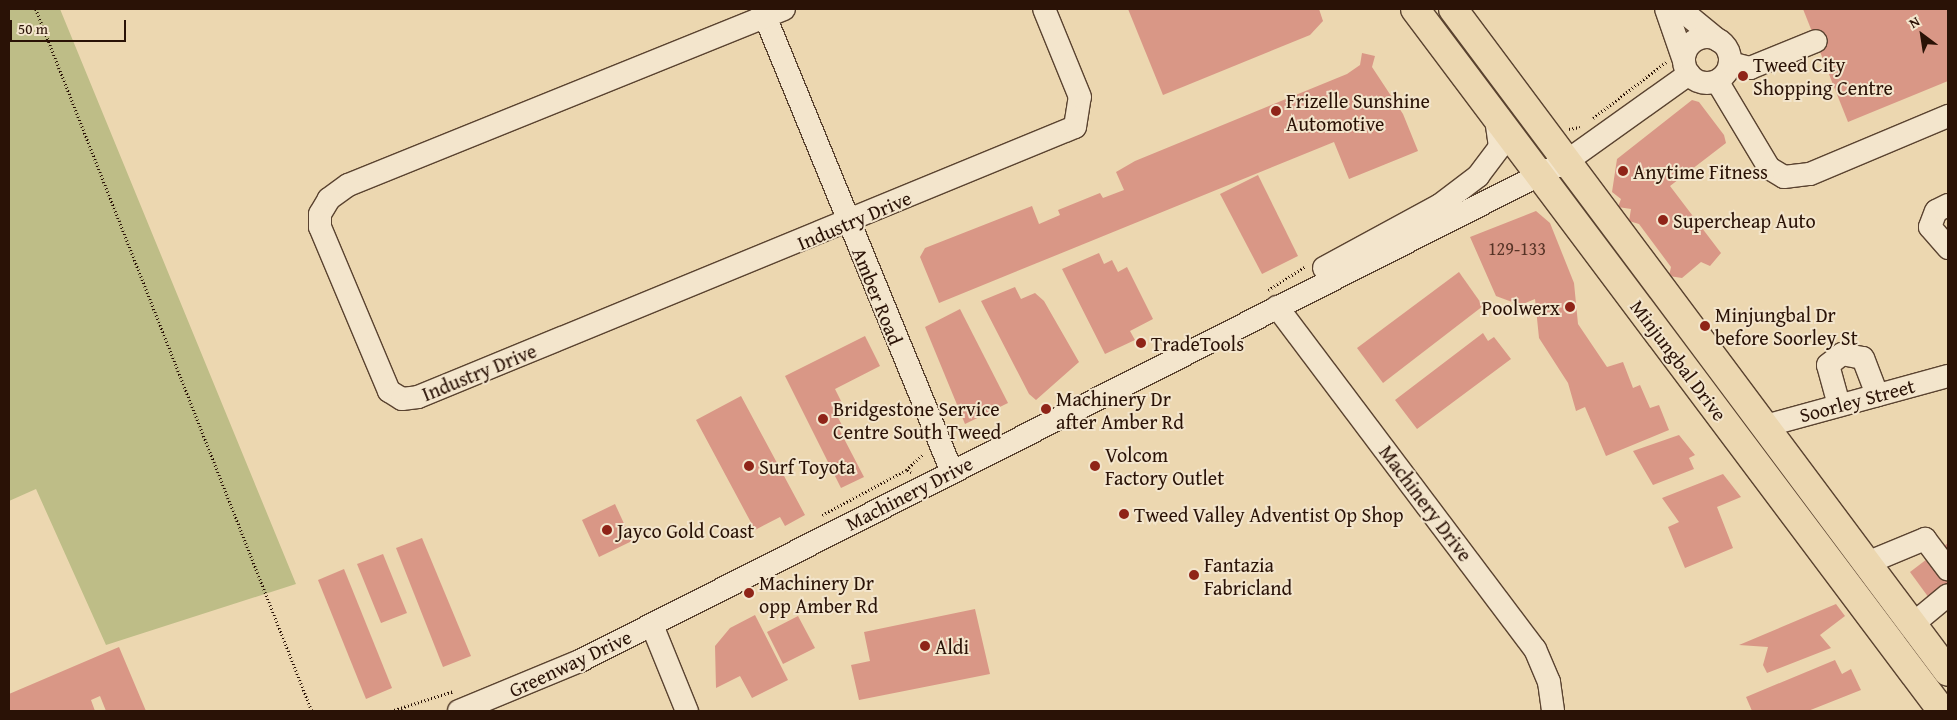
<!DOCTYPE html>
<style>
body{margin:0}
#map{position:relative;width:1957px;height:720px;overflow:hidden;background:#ecd7b0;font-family:"Gentium Book Plus",serif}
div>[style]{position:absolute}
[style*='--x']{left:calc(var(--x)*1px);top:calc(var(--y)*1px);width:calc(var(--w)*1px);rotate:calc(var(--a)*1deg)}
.green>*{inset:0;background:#bebd87}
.building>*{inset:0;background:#d99786}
.path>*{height:2.5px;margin-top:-1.25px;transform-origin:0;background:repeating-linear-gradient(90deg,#2a1206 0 1px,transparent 0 3.5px)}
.roads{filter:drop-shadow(1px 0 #5a4330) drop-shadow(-1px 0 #5a4330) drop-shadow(0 1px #5a4330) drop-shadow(0 -1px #5a4330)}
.minor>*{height:22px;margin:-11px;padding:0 11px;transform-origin:11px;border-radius:11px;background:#f3e5cc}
.minor>.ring{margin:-11px;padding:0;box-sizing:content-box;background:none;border:22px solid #f3e5cc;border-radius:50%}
.major>*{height:28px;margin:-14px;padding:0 14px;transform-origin:14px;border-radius:14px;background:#ecd7b0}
.dots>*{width:14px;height:14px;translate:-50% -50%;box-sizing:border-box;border:2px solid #f3e5cc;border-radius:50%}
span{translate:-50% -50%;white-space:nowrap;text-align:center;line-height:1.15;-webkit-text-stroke:4px #f3e5cc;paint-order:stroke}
.number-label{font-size:18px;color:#563326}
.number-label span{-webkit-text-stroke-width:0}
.poi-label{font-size:20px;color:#2a1206}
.left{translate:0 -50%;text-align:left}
.right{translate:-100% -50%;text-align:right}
.street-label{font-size:20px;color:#2a1206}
.frame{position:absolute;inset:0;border:10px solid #2a1206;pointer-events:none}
.north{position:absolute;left:1897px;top:10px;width:50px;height:50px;-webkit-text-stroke:4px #f3e5cc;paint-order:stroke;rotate:329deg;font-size:14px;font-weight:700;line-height:20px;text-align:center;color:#2a1206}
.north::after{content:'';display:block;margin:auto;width:18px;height:22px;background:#2a1206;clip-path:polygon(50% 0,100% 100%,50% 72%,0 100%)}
.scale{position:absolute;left:10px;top:20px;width:116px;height:22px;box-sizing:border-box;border:2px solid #2a1206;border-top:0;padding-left:6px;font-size:15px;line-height:18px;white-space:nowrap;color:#2a1206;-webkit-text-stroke:4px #f3e5cc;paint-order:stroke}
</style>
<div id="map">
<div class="green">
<div style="clip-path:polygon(9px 9px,60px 9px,296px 584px,106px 645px,36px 489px,9px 501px)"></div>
</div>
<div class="building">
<div style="clip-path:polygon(1128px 9px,1319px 9px,1323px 21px,1310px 35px,1163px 95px)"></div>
<div style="clip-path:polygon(1803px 9px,1948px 9px,1948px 81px,1848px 122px)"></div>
<div style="clip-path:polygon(1362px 53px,1375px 56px,1372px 67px,1403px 114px,1418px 151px,1349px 179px,1334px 142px,939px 303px,920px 257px,925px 248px,1032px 206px,1039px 224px,1060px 215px,1058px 210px,1100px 193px,1103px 198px,1124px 190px,1116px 172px,1135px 161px,1347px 74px,1360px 65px)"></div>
<div style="clip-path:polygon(1692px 100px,1699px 102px,1724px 135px,1726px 143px,1670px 186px,1721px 253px,1710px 266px,1701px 262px,1682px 278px,1669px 276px,1671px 267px,1639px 224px,1629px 221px,1631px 209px,1618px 207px,1621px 199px,1612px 192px,1617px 159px)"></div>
<div style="clip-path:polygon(1258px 175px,1298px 256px,1262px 274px,1220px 194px)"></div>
<div style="clip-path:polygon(1536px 211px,1550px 223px,1574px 283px,1578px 324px,1607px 367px,1623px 362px,1633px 388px,1640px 385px,1650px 408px,1659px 405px,1669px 430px,1606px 456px,1585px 407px,1576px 411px,1568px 383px,1539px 338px,1535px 299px,1520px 305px,1496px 296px,1470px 237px)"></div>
<div style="clip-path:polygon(1099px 253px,1104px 264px,1112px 260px,1118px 272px,1127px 267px,1153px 319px,1130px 331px,1135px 340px,1105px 354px,1062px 269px)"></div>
<div style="clip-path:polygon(1459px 272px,1483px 306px,1383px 383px,1357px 348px)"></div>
<div style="clip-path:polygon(1015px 287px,1021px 299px,1035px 293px,1044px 301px,1079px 362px,1036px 400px,1029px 394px,981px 301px)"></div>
<div style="clip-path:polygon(960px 309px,1008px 403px,965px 424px,925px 327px)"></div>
<div style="clip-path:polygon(1483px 333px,1488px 341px,1494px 337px,1511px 359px,1417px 429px,1395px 400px)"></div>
<div style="clip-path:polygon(865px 336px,880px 366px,835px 389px,844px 407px,835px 412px,843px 427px,839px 429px,864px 477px,841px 488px,785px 376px)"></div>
<div style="clip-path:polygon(741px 396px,805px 515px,785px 526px,780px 517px,755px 530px,696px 420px)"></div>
<div style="clip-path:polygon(1679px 435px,1695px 455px,1689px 458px,1694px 469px,1653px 485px,1633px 451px)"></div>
<div style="clip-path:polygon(1723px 474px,1741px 497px,1717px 507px,1733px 548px,1685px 568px,1668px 527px,1679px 522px,1662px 498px)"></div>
<div style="clip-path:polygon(615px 504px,632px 541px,599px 557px,582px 520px)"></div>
<div style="clip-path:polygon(422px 538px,471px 656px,443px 667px,396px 548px)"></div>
<div style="clip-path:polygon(1948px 543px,1948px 597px,1929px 598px,1910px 572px)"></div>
<div style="clip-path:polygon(383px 554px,407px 613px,381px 623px,357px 564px)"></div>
<div style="clip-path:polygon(344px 569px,392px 688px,366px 699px,318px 580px)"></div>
<div style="clip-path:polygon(1836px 604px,1845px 616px,1820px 635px,1831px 648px,1767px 673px,1763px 665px,1768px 647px,1739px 645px)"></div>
<div style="clip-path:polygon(975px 609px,990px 674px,859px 700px,851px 665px,870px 661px,864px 632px)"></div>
<div style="clip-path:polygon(755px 615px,788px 680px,752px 698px,740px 676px,716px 688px,715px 646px,730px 628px)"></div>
<div style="clip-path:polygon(798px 616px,815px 648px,783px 664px,767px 632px)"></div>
<div style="clip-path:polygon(119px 647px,146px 711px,106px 711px,100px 696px,91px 700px,95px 711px,9px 711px,9px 694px)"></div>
<div style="clip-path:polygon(1835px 660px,1842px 674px,1851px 669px,1861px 690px,1808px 711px,1752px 711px,1746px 697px)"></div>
</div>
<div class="path">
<div style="--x:36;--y:9;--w:754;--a:68.54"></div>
<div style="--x:1593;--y:118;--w:92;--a:-37.5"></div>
<div style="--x:1569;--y:129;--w:11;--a:-10"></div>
<div style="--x:1268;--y:290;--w:45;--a:-32.3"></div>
<div style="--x:963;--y:436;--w:21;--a:-8"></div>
<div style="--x:911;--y:473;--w:6;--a:-149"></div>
<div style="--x:906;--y:470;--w:22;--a:-43"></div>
<div style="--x:822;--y:515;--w:95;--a:-28.2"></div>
<div style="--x:391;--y:711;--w:66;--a:-17.6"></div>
</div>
<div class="roads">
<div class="minor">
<div style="--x:762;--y:9;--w:500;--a:67.69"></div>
<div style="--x:784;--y:9;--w:470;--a:158"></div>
<div style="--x:348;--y:185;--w:24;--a:144"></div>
<div style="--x:329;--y:199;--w:17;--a:121"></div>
<div style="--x:320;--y:214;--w:13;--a:90"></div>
<div style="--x:320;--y:227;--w:178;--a:67.2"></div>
<div style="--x:389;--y:391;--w:15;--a:32"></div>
<div style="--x:402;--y:399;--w:16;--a:-7"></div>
<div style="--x:418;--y:397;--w:710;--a:-22.34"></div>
<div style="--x:1075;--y:127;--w:30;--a:-81"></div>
<div style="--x:1080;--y:97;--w:95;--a:-112.2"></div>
<div style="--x:1666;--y:9;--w:55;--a:70.9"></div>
<div style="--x:1680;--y:9;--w:50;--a:39.4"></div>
<div class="ring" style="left:1684px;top:37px;width:24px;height:24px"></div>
<div style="--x:1730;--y:63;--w:21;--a:14"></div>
<div style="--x:1750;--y:68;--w:71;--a:-22.2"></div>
<div style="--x:1717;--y:81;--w:101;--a:59.1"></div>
<div style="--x:1769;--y:168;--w:17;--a:31"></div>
<div style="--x:1784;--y:177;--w:26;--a:-7"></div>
<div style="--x:1810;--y:174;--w:150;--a:-22.8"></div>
<div style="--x:1948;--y:205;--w:13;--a:153"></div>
<div style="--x:1936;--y:211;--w:17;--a:111"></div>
<div style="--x:1930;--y:227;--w:28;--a:49"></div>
<div style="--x:1324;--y:268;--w:132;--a:-28.5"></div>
<div style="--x:1440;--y:205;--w:48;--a:-37.3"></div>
<div style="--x:1478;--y:176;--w:36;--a:-53"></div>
<div style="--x:1500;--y:147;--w:30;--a:-98"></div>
<div style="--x:1277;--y:307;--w:428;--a:53"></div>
<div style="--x:1535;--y:649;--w:36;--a:67"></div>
<div style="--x:1549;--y:682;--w:29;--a:82"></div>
<div style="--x:1839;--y:405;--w:41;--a:-105.4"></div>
<div style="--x:1828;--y:365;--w:18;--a:-38"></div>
<div style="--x:1842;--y:354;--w:21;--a:11"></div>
<div style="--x:1863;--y:358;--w:40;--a:69"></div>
<div style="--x:1765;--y:426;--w:190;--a:-15.3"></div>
<div style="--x:1867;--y:563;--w:63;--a:-22.5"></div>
<div style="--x:1925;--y:539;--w:38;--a:53"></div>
<div style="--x:1913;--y:624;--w:45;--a:-39.6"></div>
<div style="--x:652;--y:625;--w:93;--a:67.9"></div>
<div style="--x:459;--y:711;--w:131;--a:-22.5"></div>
<div style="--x:580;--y:661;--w:1106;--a:-26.87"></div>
<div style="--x:1567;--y:161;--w:150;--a:-35.5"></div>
</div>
<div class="major">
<div style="--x:1415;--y:9;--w:878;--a:53.1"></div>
<div style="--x:1453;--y:9;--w:827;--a:53.25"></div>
</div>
</div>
<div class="dots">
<div style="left:1743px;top:76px;background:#8f2418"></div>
<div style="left:1276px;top:111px;background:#8f2418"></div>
<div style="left:1623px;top:171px;background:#8f2418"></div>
<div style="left:1663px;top:220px;background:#8f2418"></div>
<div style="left:1570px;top:307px;background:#8f2418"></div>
<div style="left:1705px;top:326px;background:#8f2418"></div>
<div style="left:1141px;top:343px;background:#8f2418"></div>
<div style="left:1046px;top:409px;background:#8f2418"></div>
<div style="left:823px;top:419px;background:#8f2418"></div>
<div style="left:749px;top:466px;background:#8f2418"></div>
<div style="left:1095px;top:466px;background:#8f2418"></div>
<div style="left:1124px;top:514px;background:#8f2418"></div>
<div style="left:607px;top:530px;background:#8f2418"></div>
<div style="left:1194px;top:575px;background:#8f2418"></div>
<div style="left:749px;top:593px;background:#8f2418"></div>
<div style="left:925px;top:646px;background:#8f2418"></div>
</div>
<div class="number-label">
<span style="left:1517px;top:249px">129-133</span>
</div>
<div class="poi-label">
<span class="left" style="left:1753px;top:76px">Tweed City<br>Shopping Centre</span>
<span class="left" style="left:1286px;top:112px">Frizelle Sunshine<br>Automotive</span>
<span class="left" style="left:1633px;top:171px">Anytime Fitness</span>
<span class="left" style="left:1673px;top:220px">Supercheap Auto</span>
<span class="right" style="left:1560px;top:307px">Poolwerx</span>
<span class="left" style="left:1715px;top:326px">Minjungbal Dr<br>before Soorley St</span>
<span class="left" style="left:1151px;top:343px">TradeTools</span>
<span class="left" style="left:1056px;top:410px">Machinery Dr<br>after Amber Rd</span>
<span class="left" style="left:833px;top:420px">Bridgestone Service<br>Centre South Tweed</span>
<span class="left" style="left:1105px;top:466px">Volcom<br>Factory Outlet</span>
<span class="left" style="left:759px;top:466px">Surf Toyota</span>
<span class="left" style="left:1134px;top:514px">Tweed Valley Adventist Op Shop</span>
<span class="left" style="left:617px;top:530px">Jayco Gold Coast</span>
<span class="left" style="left:1204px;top:576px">Fantazia<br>Fabricland</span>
<span class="left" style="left:759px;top:594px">Machinery Dr<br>opp Amber Rd</span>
<span class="left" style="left:935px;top:646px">Aldi</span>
</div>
<div class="street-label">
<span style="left:854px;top:220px;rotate:-23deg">Industry Drive</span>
<span style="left:878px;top:296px;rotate:68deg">Amber Road</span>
<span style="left:1679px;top:360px;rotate:53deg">Minjungbal Drive</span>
<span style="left:479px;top:372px;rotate:-22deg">Industry Drive</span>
<span style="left:1857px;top:400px;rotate:-15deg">Soorley Street</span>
<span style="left:909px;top:493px;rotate:-27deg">Machinery Drive</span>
<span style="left:1426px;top:503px;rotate:53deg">Machinery Drive</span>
<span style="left:570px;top:663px;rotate:-25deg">Greenway Drive</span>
</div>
<div class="frame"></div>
<div class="north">N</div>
<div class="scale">50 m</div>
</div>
